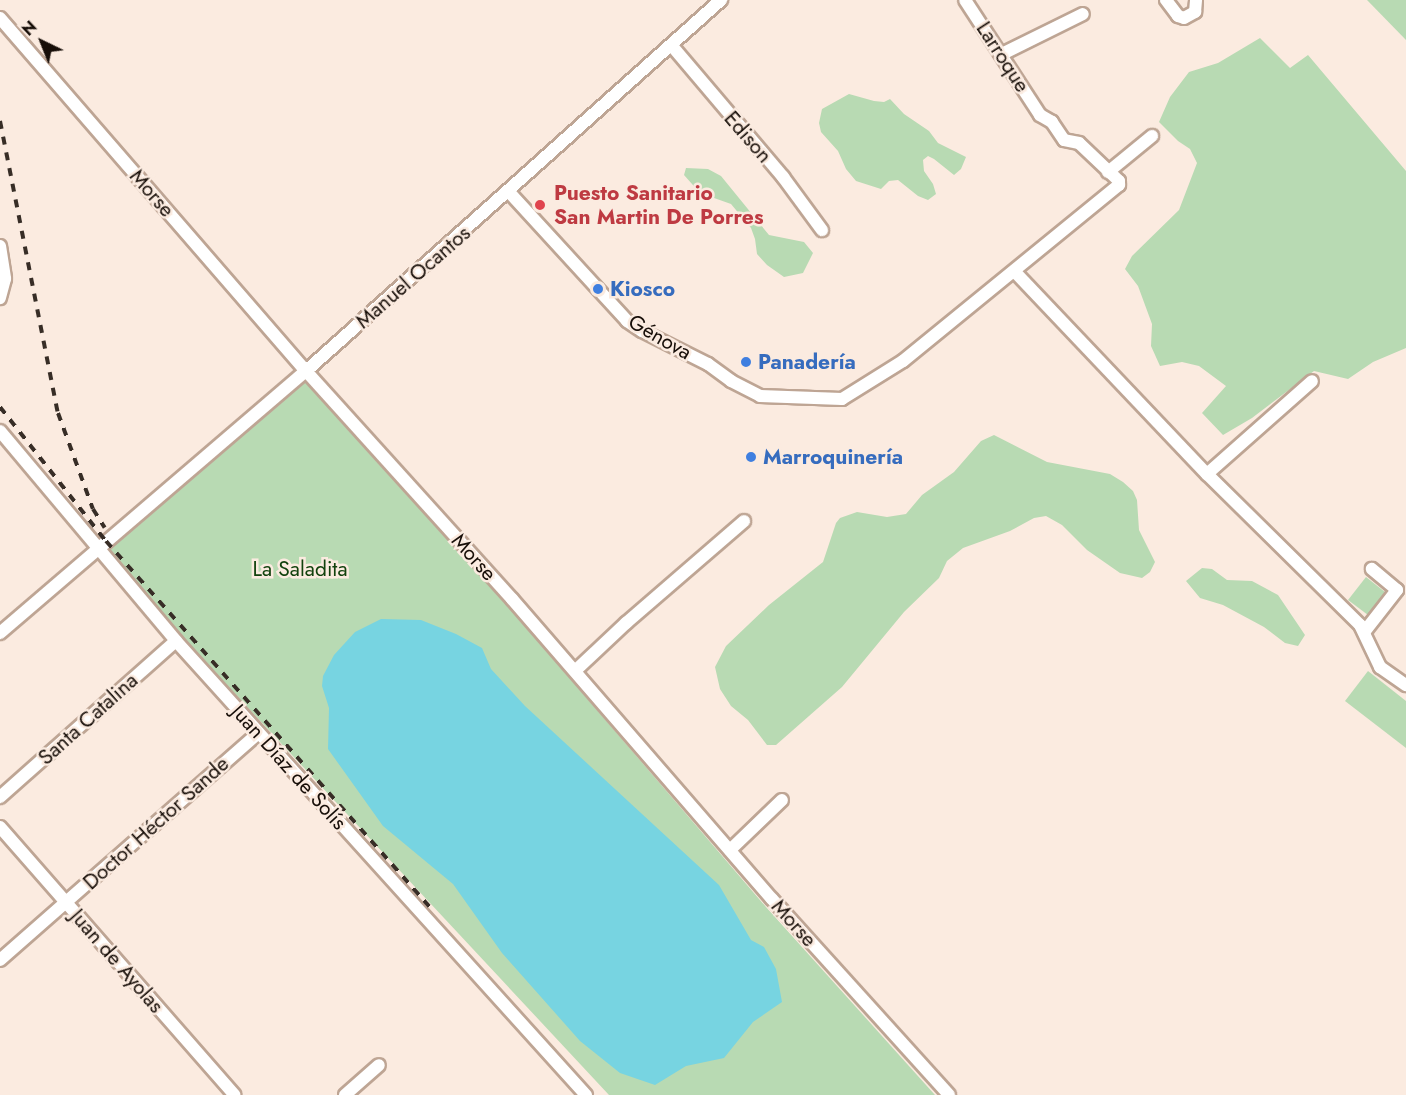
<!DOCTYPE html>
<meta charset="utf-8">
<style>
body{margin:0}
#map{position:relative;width:1406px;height:1095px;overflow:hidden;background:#fbebe0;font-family:Jost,sans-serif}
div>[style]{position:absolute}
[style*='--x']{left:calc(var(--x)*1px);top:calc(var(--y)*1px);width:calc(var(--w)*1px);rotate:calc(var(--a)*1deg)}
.green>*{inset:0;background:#b8dab3}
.water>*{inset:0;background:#77d4e1}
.roads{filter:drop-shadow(2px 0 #bea594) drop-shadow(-2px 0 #bea594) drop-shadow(0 2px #bea594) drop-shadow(0 -2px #bea594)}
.minor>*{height:12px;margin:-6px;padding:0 6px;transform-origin:6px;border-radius:6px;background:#fff}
.rail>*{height:4px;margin-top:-2px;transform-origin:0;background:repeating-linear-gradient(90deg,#372d26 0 8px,transparent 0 16px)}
.dots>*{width:16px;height:16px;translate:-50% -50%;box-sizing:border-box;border:3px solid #fbebe0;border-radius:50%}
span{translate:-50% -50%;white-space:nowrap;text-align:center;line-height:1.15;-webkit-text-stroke:5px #fbebe0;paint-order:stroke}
.street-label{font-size:21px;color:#170e08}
.health-label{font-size:21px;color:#be3a42;font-weight:700}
.left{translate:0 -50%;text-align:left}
.shop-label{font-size:21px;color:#366cbe;font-weight:700}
.park-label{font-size:21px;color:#12420d}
.north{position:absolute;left:12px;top:12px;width:60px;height:60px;-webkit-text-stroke:4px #fbebe0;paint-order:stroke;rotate:317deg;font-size:16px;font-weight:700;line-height:24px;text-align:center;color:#170e08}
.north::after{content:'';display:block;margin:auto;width:21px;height:27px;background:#170e08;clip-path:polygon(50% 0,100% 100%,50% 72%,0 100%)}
</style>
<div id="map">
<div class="green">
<div style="clip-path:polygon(1367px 0,1406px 0,1406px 40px)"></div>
<div style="clip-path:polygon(1260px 38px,1290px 68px,1308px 55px,1406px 171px,1406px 348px,1373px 362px,1348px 379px,1314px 371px,1252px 418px,1223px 435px,1202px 413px,1226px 386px,1199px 366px,1182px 362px,1160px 366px,1151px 346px,1152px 324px,1138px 286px,1125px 269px,1132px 256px,1179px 210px,1197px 163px,1190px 149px,1178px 141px,1159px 122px,1170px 97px,1189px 72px,1218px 63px)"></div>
<div style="clip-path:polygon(849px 94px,874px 101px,884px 102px,890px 99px,904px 114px,929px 131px,938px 143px,966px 157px,961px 169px,954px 175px,934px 159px,928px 156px,923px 160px,924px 171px,933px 184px,936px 194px,928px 200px,918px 196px,898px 180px,889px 181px,881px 189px,856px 181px,846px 169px,838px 151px,821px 132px,819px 123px,822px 109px)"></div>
<div style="clip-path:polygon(686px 168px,708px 169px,721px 176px,769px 235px,804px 242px,813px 253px,803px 273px,784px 277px,767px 265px,757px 254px,755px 239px,751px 228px,731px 204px,700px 193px,684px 175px)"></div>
<div style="clip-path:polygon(306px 371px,766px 907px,935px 1095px,609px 1095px,98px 547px)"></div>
<div style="clip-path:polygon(994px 435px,1047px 462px,1110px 474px,1123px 482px,1133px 491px,1137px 500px,1139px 530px,1155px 562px,1150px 572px,1142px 578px,1120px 573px,1087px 550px,1062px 525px,1046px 516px,1034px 518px,1010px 531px,963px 548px,947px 561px,939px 578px,904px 612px,842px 687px,776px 745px,767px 745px,748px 720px,731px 706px,720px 689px,715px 667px,726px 646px,769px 605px,823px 562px,836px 523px,840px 518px,857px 512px,887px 517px,906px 514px,922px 495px,954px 472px,981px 441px)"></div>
<div style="clip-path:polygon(1202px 568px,1212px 569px,1227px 580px,1252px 581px,1278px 595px,1305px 635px,1298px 646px,1285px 643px,1264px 627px,1223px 605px,1200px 598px,1186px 581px)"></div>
<div style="clip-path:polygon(1366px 577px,1385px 592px,1368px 615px,1348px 600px)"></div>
<div style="clip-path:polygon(1368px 671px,1406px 701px,1406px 748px,1345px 701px)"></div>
</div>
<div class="water">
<div style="clip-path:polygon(381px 619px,421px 620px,456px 634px,482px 648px,491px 669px,525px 706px,719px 885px,751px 940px,764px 947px,776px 969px,782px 1002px,753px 1022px,724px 1058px,686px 1066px,655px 1085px,620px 1073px,580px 1041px,502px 953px,453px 884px,383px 826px,328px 749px,329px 708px,322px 686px,323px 676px,334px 655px,355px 632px)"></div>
</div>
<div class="roads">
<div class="minor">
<div style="--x:1166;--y:0;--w:20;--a:53"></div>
<div style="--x:1178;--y:16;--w:6;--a:18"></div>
<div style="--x:1184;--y:18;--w:13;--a:-29"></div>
<div style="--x:1195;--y:12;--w:12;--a:-85"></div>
<div style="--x:0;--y:18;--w:467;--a:49.1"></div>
<div style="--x:306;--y:371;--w:307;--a:47.9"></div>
<div style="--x:512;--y:599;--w:397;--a:49.1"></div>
<div style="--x:772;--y:899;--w:264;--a:47.9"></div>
<div style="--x:672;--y:46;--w:172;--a:49.7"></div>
<div style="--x:783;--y:177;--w:66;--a:53.7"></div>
<div style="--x:1002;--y:54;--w:90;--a:-26.3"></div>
<div style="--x:1108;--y:172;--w:57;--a:-39.3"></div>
<div style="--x:509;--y:192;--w:175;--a:47.5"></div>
<div style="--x:627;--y:321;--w:18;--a:34"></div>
<div style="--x:642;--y:331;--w:74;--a:26.6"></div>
<div style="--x:708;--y:364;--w:29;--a:36"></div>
<div style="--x:731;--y:381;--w:33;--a:27"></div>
<div style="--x:760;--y:396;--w:82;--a:2.1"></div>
<div style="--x:842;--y:399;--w:72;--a:-31.9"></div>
<div style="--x:903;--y:361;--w:279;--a:-39.2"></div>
<div style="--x:1119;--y:185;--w:4;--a:-90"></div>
<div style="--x:1119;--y:181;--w:55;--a:-136.5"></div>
<div style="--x:1079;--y:143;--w:15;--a:-169"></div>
<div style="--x:1064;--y:140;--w:22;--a:-124"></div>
<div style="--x:1052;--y:122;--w:14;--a:-150"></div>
<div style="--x:1040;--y:115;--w:137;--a:-123.1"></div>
<div style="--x:0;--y:246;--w:33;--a:81"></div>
<div style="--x:5;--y:279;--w:20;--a:105"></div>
<div style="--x:1015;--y:272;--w:279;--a:46.5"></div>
<div style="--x:1207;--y:474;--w:215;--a:44.6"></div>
<div style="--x:1360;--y:625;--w:47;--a:64.5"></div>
<div style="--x:1380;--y:667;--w:32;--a:35"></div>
<div style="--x:0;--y:431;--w:274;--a:50"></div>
<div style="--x:176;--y:641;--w:612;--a:47.92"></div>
<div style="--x:1207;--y:474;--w:140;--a:-41.5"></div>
<div style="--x:1365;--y:631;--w:52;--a:-52"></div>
<div style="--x:1397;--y:590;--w:33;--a:-140"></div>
<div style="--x:0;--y:633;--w:403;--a:-40.6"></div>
<div style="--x:306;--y:371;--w:557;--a:-41.8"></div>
<div style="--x:576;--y:670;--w:69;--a:-43.2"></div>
<div style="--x:626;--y:623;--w:156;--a:-40.8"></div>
<div style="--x:0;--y:797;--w:235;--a:-41.6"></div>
<div style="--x:0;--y:827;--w:356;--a:48.8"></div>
<div style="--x:730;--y:850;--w:72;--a:-43.9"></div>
<div style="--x:0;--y:960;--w:344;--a:-41.3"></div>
<div style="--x:345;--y:1095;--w:45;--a:-41.4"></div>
</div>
</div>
<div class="rail">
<div style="--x:0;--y:121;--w:298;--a:78.8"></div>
<div style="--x:58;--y:413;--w:102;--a:70"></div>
<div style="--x:93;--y:509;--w:22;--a:58"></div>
<div style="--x:0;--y:407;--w:171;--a:51.7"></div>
<div style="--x:106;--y:541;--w:494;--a:48.5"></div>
</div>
<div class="dots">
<div style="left:540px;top:205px;background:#e0444e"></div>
<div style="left:598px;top:289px;background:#3f7fe0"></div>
<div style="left:746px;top:362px;background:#3f7fe0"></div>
<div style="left:751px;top:457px;background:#3f7fe0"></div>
</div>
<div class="street-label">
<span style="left:1003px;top:57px;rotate:57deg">Larroque</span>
<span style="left:748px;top:137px;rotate:49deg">Edison</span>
<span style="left:152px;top:193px;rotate:49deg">Morse</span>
<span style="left:413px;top:277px;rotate:-41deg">Manuel Ocantos</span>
<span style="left:660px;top:337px;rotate:30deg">Génova</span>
<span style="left:474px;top:557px;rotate:48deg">Morse</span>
<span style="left:88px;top:719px;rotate:-42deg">Santa Catalina</span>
<span style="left:289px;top:767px;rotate:48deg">Juan Díaz de Solís</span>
<span style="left:156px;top:823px;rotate:-42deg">Doctor Héctor Sande</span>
<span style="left:794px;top:923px;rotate:48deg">Morse</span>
<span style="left:117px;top:961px;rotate:49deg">Juan de Ayolas</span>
</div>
<div class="health-label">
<span class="left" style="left:554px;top:205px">Puesto Sanitario<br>San Martin De Porres</span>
</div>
<div class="shop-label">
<span class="left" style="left:610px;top:289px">Kiosco</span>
<span class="left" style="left:758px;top:362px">Panadería</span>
<span class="left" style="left:763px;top:457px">Marroquinería</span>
</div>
<div class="park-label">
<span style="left:300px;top:569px">La Saladita</span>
</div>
<div class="north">N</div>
</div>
